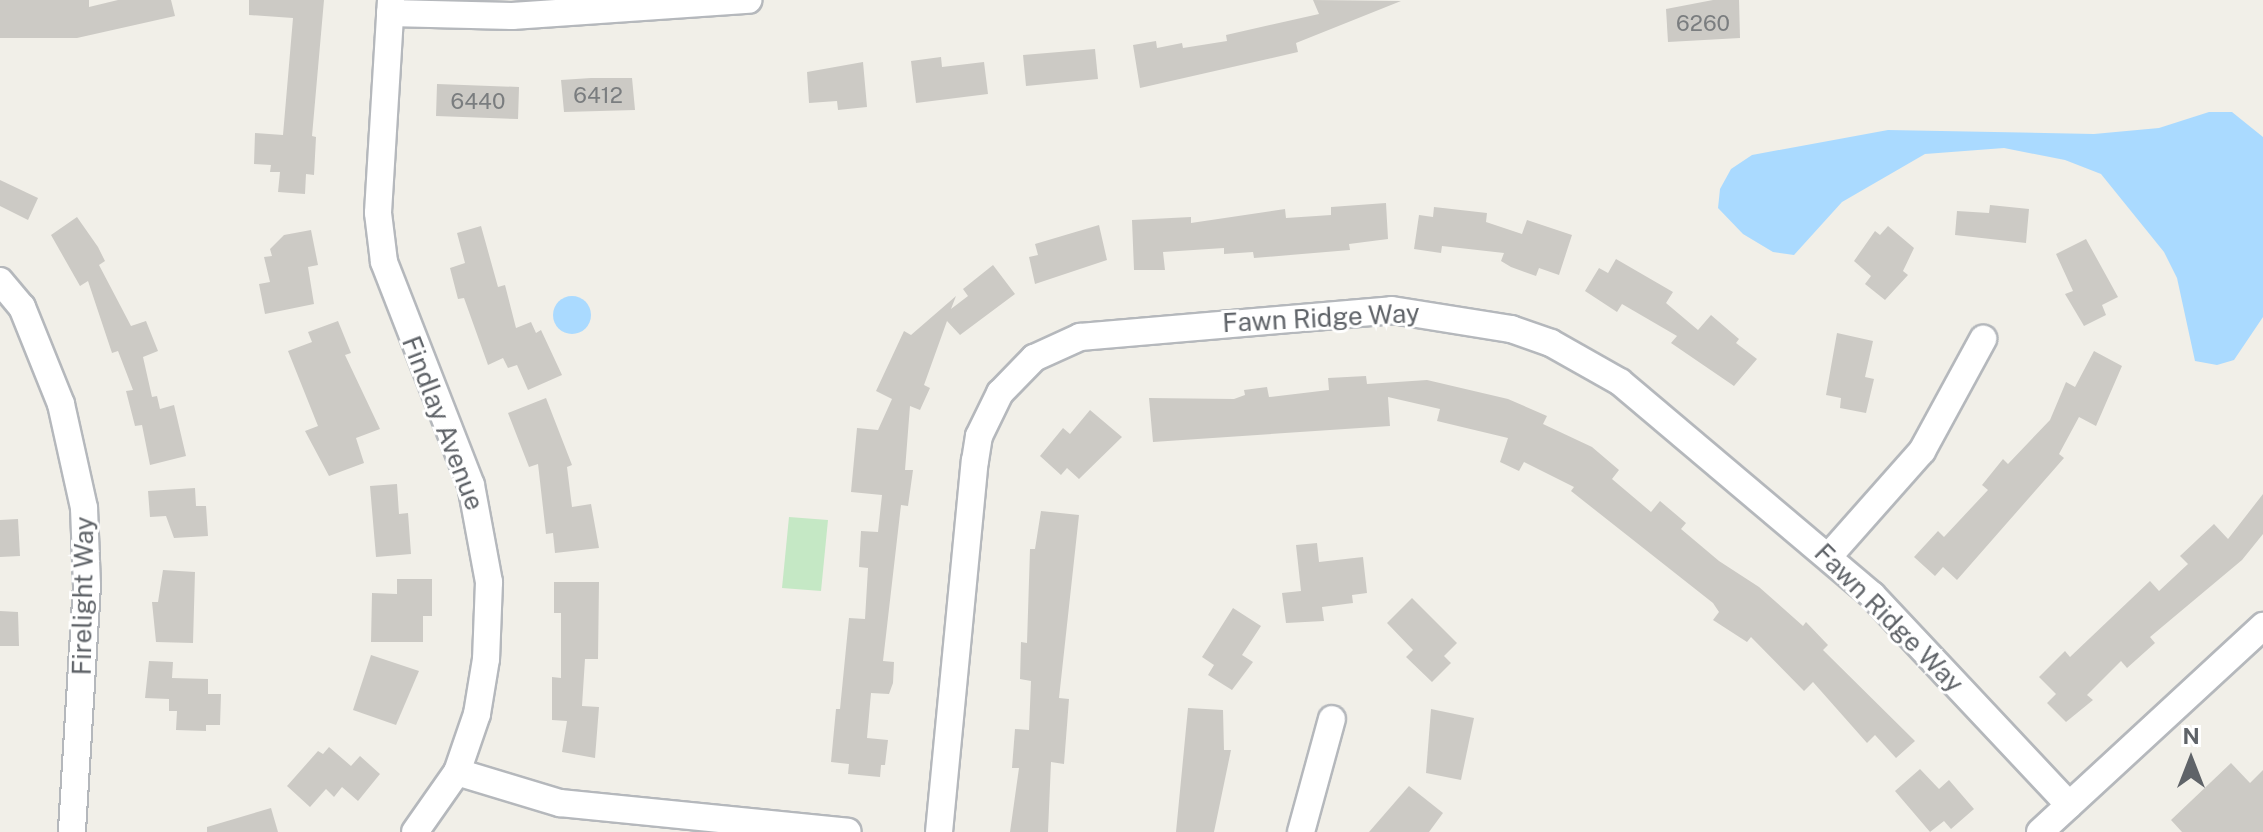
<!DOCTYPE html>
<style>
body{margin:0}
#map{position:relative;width:2263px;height:832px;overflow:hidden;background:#f1efe8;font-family:"Public Sans",sans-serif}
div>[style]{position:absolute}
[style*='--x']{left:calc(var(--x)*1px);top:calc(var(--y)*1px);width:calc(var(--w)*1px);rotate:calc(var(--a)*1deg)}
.green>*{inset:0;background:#c5e8c5}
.water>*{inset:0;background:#aadaff}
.round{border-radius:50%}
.building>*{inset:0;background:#cccac5}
.roads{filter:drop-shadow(2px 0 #b5b8bc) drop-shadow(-2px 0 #b5b8bc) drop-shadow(0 2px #b5b8bc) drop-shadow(0 -2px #b5b8bc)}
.minor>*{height:26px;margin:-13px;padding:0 13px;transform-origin:13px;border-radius:13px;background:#fff}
span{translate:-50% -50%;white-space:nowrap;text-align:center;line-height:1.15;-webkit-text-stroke:6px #fff;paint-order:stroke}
.number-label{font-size:22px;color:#7a7d7f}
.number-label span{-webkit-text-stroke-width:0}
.street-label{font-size:26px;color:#5f6368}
.north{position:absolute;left:2151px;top:720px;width:80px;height:80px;-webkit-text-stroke:6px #fff;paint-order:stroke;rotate:0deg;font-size:22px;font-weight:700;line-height:32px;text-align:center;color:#5f6368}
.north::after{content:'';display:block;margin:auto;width:28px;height:36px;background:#5f6368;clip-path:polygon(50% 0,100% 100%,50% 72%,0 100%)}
</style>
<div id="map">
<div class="green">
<div style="clip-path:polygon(789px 517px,828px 520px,821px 591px,782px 588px)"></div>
</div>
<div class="water">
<div style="clip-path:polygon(2209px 112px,2232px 112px,2263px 137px,2263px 317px,2234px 360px,2217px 365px,2195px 361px,2177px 278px,2164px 252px,2101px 174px,2065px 160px,2004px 148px,1925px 154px,1842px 202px,1794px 255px,1773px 252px,1743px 234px,1718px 208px,1720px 189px,1731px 169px,1752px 155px,1888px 130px,2094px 134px,2159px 128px)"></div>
<div class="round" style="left:553px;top:296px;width:38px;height:38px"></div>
</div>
<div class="building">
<div style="clip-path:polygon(0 0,89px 0,89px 7px,118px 0,171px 0,175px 16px,77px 38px,0 38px)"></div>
<div style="clip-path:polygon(249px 0,324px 0,312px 136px,316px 137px,314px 175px,306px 174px,305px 194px,278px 192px,280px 172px,270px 172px,271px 165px,254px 164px,255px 133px,283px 135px,293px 18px,249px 15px)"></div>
<div style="clip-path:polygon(1313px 0,1401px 1px,1296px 43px,1298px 52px,1140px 88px,1133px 45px,1156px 41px,1157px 48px,1182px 43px,1183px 48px,1227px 41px,1226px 35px,1319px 14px)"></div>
<div style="clip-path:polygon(1713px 0,1739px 0,1740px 38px,1668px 42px,1666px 9px)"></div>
<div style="clip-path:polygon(1095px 49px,1098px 79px,1026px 86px,1023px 55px)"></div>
<div style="clip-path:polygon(941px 57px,942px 67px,984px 62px,988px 94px,916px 103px,911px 61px)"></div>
<div style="clip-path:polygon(863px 62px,867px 107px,838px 110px,837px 101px,809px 103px,807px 72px)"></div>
<div style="clip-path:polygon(591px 78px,632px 78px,635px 110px,564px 112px,561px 80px)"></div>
<div style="clip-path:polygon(437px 84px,519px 87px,518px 119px,436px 116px)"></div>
<div style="clip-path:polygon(0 180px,38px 198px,28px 220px,0 206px)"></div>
<div style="clip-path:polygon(1386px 203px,1388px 239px,1349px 244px,1350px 250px,1254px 258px,1253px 252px,1224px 254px,1224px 248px,1163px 252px,1165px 270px,1134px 270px,1132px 220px,1191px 217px,1191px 223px,1285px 209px,1286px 218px,1331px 215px,1331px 207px)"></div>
<div style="clip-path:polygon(1990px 205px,2029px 209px,2026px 243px,1955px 235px,1957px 211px,1989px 213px)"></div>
<div style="clip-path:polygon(1434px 207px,1487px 213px,1486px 222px,1522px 234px,1527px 220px,1572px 235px,1559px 275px,1539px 268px,1536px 276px,1511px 267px,1501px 261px,1504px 253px,1442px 246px,1441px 253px,1414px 249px,1419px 215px,1433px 217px)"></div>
<div style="clip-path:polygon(77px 217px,98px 247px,105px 261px,99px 265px,131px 326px,146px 321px,158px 351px,143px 357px,152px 397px,157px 396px,160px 409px,174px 405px,186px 456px,150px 465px,142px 425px,135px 426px,126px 391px,133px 390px,118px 351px,112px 353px,88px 281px,80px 286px,51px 235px)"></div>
<div style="clip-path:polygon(1099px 225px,1107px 260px,1035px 284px,1029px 257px,1038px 255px,1035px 244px)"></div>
<div style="clip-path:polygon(481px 226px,498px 287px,505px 285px,516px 328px,531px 322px,536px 333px,541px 330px,562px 375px,528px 390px,517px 365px,508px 368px,503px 358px,488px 365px,464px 298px,458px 299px,450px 268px,465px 263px,457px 233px)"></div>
<div style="clip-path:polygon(1888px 226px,1914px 248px,1903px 271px,1908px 275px,1885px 300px,1865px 284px,1871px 276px,1854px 261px,1875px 231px,1880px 235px)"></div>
<div style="clip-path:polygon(311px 230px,318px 265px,308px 267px,314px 304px,265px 314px,259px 284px,270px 282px,264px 257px,272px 256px,270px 249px,284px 235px)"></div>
<div style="clip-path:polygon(2086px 239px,2118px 297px,2102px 305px,2106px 315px,2084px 326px,2065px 294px,2073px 291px,2056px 254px)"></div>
<div style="clip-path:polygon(1616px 259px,1673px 292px,1666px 303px,1698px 330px,1711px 315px,1739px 339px,1736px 343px,1757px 359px,1734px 386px,1671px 343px,1677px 336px,1622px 304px,1617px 312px,1585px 291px,1599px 268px,1608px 273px)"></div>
<div style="clip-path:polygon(993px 265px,1015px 294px,960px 335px,947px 321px,924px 385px,930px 388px,920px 410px,910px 406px,905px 470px,913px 470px,908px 506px,901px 505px,883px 661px,894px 662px,893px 683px,889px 694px,871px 693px,867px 738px,888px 740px,885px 765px,881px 765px,880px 777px,848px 774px,849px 764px,831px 762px,836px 709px,840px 709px,849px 618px,865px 619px,868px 568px,859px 567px,861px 531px,878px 532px,882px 495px,851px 492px,857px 428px,878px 430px,892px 399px,876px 391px,904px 331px,911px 335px,956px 296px,951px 309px,968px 296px,963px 289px)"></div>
<div style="clip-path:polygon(338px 321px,351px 353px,345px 355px,380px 429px,356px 438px,364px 463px,329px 476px,305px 431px,318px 426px,288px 351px,312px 342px,308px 332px)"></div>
<div style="clip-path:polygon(1837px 333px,1873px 341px,1865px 377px,1874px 379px,1866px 413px,1840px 408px,1841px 398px,1826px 395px)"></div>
<div style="clip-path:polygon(2094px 351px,2122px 366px,2096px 426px,2079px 417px,2059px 454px,2064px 458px,1957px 580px,1943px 567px,1935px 576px,1914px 557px,1938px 531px,1944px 537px,1988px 490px,1982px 485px,2003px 459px,2008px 464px,2050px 420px,2066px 382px,2075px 387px)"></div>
<div style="clip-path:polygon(1366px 376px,1367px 384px,1427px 380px,1508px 399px,1547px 416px,1543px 424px,1592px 447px,1619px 470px,1612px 479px,1651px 512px,1660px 501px,1686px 523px,1681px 529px,1719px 561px,1759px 587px,1803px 626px,1806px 622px,1828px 645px,1823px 650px,1915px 741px,1896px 758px,1875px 735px,1867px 743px,1813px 682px,1804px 691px,1751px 637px,1747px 642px,1713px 620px,1719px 612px,1713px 603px,1571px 491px,1574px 487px,1524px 462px,1519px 471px,1500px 462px,1508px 438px,1437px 421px,1440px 409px,1388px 397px,1390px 426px,1153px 442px,1149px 398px,1234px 399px,1245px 395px,1244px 390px,1267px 387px,1269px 397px,1329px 390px,1328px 378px)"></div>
<div style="clip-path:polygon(546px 398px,572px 465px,567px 467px,572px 507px,591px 504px,599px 548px,555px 553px,553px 533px,546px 534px,538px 464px,529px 467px,508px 413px)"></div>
<div style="clip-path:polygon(1090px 410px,1122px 437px,1079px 479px,1067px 468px,1061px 475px,1040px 456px,1063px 428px,1070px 434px)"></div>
<div style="clip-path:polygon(397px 484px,399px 514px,408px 513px,411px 554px,376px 557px,370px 486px)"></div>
<div style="clip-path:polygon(195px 488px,196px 506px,206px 506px,208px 536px,174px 538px,166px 516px,150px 517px,148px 491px)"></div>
<div style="clip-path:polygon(2263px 494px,2263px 534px,2242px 560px,2150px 637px,2155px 643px,2127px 668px,2121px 661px,2087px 695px,2093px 700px,2066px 722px,2047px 703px,2056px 694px,2039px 677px,2065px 651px,2070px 657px,2150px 581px,2159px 591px,2188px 564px,2180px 556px,2214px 524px,2228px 539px)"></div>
<div style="clip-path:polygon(1041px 511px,1079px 515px,1059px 698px,1069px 699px,1064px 764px,1051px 762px,1048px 832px,1010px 832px,1019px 768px,1012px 768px,1015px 729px,1029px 730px,1031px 681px,1020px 679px,1021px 642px,1027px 643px,1030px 549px,1035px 549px)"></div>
<div style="clip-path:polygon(18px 519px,20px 556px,0 557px,0 520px)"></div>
<div style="clip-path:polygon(1317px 543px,1319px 562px,1363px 557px,1367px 593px,1352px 595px,1353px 603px,1322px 607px,1324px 621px,1286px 623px,1282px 593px,1301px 591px,1296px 545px)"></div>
<div style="clip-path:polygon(163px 570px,195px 572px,193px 643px,156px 642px,152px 602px,158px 602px)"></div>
<div style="clip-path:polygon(397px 579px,432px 579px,432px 616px,423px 616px,423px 642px,371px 642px,372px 593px,397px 594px)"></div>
<div style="clip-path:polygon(554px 582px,599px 582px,598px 659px,585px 659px,582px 706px,599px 707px,595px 758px,562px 752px,567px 721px,552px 720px,552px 677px,561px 678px,561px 613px,554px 613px)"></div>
<div style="clip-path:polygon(1412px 598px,1457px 643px,1444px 656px,1451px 663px,1432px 682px,1406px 657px,1413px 650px,1387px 623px)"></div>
<div style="clip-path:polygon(1233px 608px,1261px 626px,1242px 655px,1253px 662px,1232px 690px,1208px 675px,1214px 665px,1202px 657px)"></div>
<div style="clip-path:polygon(0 611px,18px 612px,19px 646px,0 646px)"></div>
<div style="clip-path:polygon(371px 655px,419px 671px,396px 725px,353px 710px)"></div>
<div style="clip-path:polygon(149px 661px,173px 662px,172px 678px,208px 679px,208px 694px,221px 694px,220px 725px,206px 725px,206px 731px,176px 730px,177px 711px,169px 711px,169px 699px,145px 698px)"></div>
<div style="clip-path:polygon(1188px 708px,1223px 710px,1224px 750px,1231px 750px,1214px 832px,1176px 832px)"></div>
<div style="clip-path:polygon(1431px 709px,1474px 718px,1461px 780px,1426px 773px)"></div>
<div style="clip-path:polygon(329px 747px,351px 766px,360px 756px,380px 774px,358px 801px,342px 787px,334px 797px,326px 789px,310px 807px,287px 786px,318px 751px,323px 754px)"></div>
<div style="clip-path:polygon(2231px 763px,2250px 783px,2263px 770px,2263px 832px,2182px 832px,2171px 820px)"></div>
<div style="clip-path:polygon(1920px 769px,1939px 789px,1949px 780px,1974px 809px,1951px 829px,1944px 821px,1930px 832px,1895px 791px)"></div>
<div style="clip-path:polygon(1409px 786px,1443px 813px,1429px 832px,1369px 832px)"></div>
<div style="clip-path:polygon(271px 808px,278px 832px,207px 832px,207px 827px)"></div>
</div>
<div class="roads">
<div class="minor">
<div style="--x:391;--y:0;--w:213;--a:93.5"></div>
<div style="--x:378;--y:213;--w:49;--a:83"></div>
<div style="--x:384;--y:262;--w:239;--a:68.7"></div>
<div style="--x:471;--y:485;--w:99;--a:79.5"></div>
<div style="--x:489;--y:582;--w:77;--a:92.2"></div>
<div style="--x:486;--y:659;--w:56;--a:99.3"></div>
<div style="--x:477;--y:714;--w:61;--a:109"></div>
<div style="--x:457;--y:772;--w:73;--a:125"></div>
<div style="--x:390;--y:13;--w:122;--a:1.4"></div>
<div style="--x:512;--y:16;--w:237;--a:-3.9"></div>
<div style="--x:0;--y:281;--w:34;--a:50"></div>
<div style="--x:22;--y:307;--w:105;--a:68.1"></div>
<div style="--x:61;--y:404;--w:107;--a:77.5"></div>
<div style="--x:84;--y:508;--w:77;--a:87.8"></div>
<div style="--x:87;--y:585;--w:247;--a:93.5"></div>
<div style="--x:1830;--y:555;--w:139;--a:-48.5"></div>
<div style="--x:1922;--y:451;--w:128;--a:-61.4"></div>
<div style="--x:457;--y:772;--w:108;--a:16.8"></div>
<div style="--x:560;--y:803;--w:289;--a:5.7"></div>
<div style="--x:939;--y:832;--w:373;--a:-84.5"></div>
<div style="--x:975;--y:461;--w:25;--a:-81"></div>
<div style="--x:979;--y:436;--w:48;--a:-64"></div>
<div style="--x:1000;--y:393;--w:49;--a:-45.8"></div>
<div style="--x:1034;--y:358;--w:51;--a:-24.5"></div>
<div style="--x:1080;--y:337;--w:313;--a:-4.9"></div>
<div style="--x:1392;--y:310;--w:121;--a:9.1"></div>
<div style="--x:1511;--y:329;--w:42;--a:19.3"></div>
<div style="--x:1551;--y:343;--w:79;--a:29.5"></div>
<div style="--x:1620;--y:382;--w:330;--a:40.2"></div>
<div style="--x:1872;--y:595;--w:288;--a:46.8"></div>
<div style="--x:1301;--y:832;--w:117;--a:-74.7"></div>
<div style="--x:2040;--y:832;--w:304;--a:-42.7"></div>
</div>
</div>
<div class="number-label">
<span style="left:1703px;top:24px">6260</span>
<span style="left:598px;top:96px">6412</span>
<span style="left:478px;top:102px">6440</span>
</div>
<div class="street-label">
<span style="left:1321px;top:318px;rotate:-3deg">Fawn Ridge Way</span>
<span style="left:443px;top:423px;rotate:69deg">Findlay Avenue</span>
<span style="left:83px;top:596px;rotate:-89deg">Firelight Way</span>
<span style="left:1889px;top:618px;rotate:45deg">Fawn Ridge Way</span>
</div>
<div class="north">N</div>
</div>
